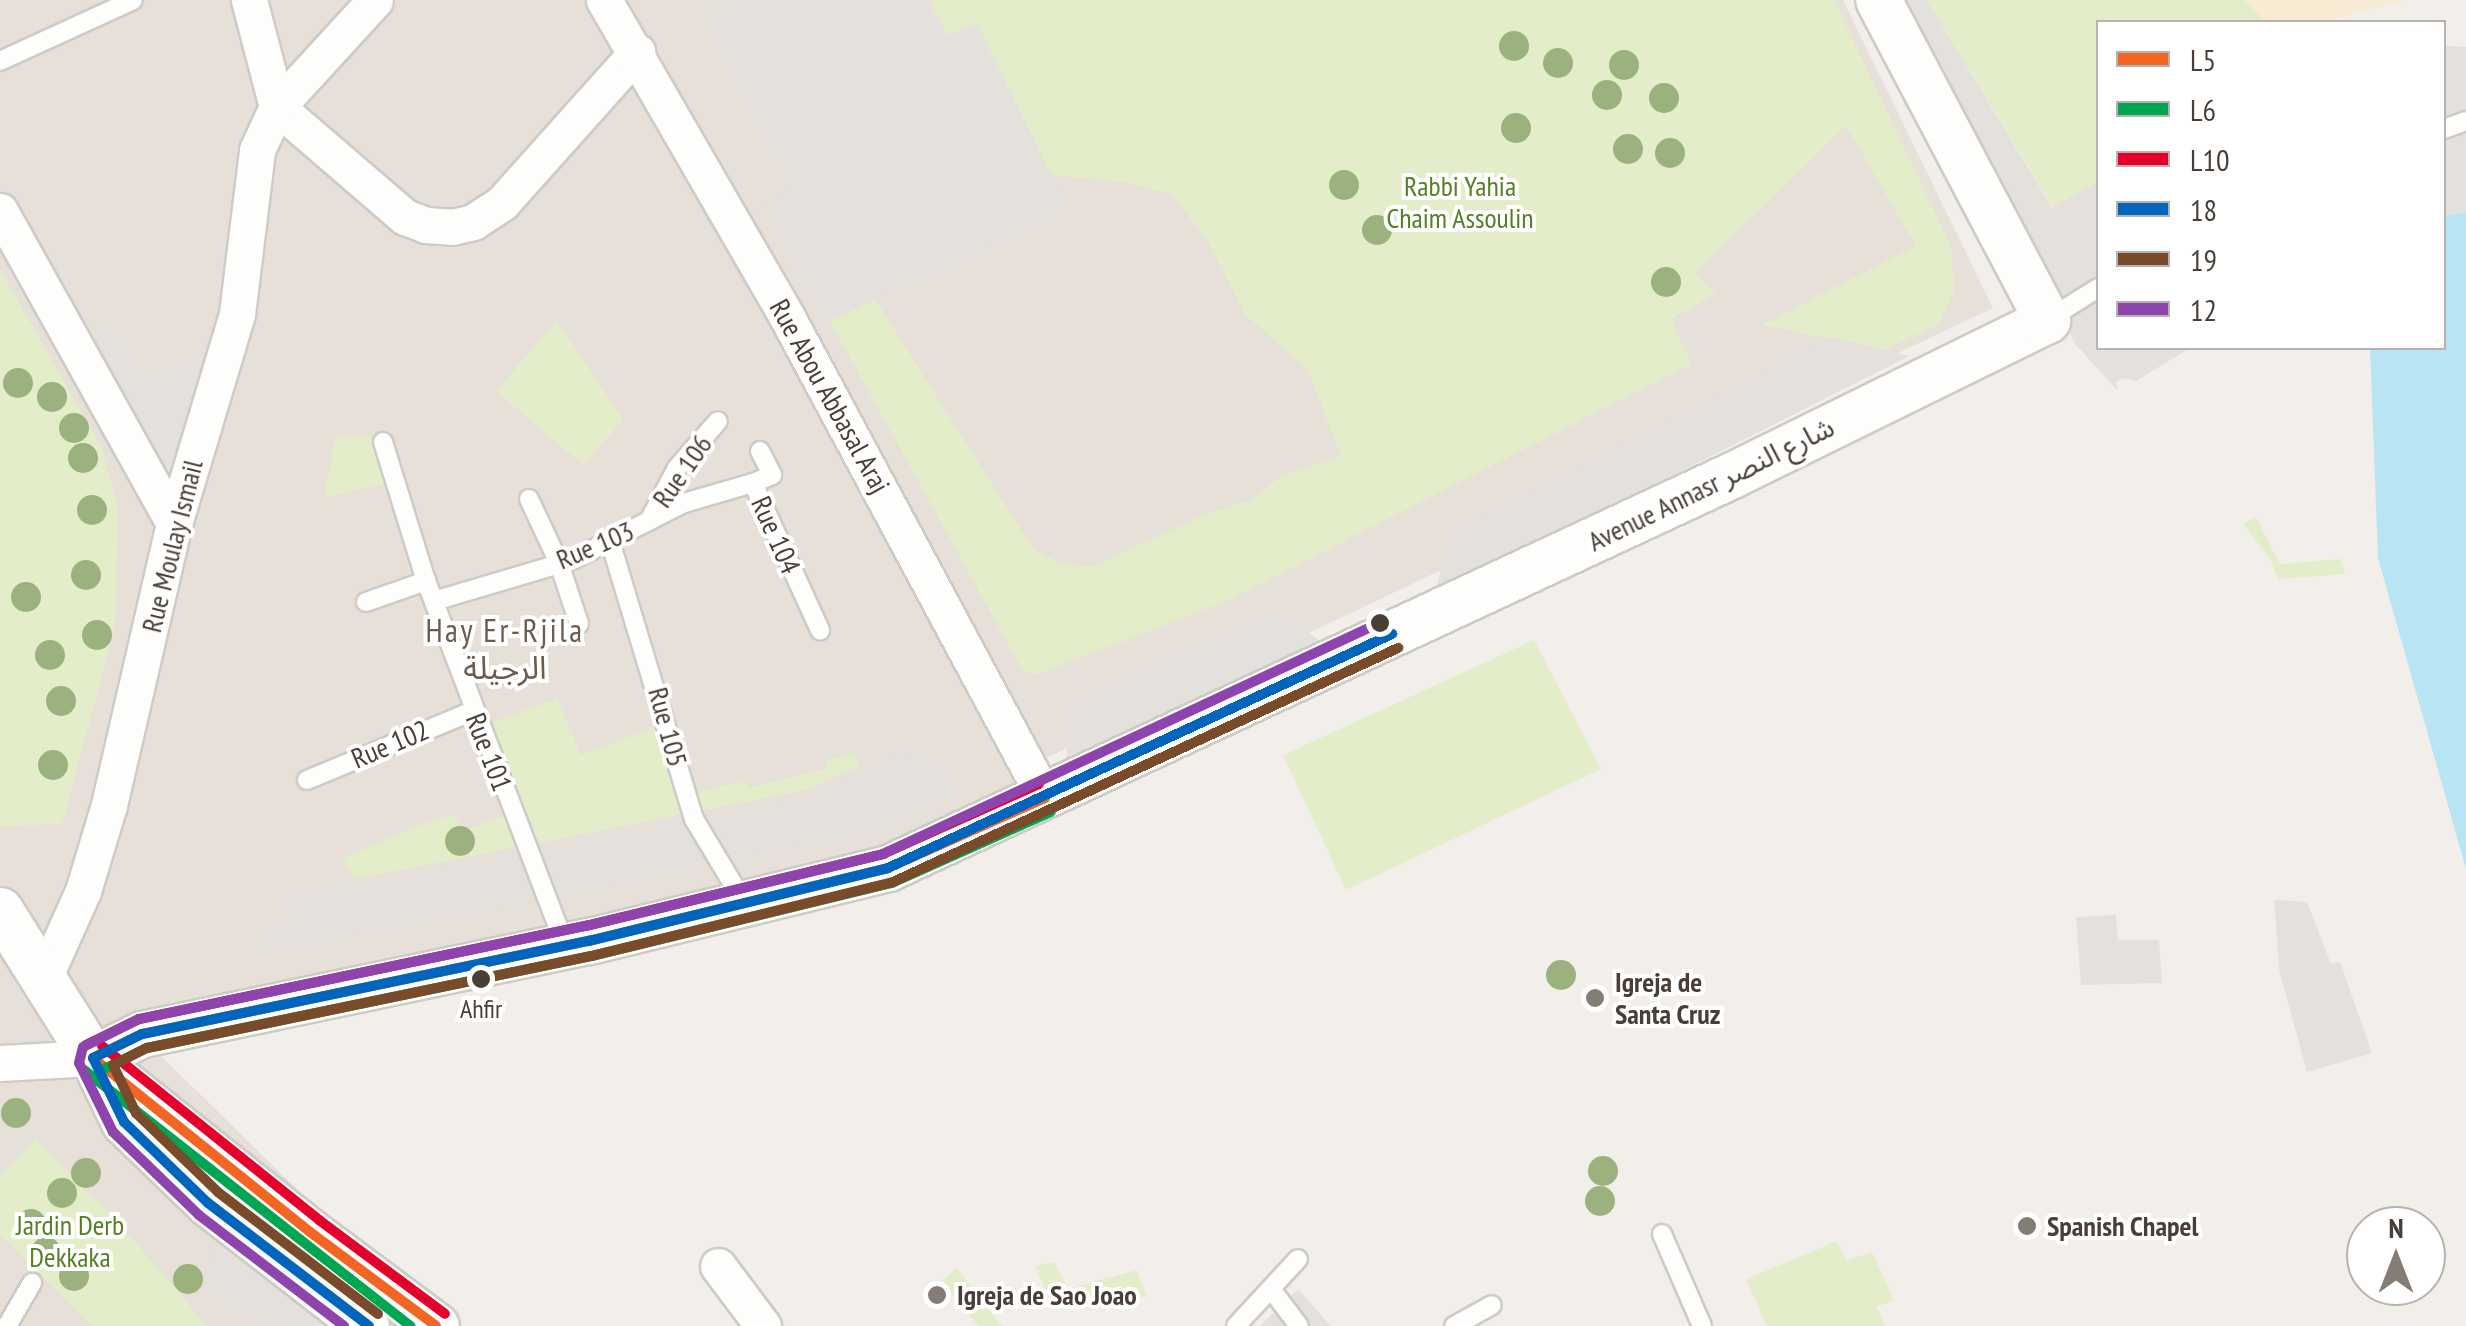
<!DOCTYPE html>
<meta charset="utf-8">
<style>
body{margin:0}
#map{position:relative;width:2466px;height:1326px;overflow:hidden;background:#f2efeb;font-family:"PT Sans Narrow","Noto Sans Arabic",sans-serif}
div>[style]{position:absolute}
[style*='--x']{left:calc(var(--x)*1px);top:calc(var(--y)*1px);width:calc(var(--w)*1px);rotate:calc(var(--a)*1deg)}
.residential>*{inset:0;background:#e6e0d8}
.green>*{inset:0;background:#e4edc9}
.sand>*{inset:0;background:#f8ebd4}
.parking>*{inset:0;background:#e4e0dc}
.water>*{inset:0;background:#b9e4f3}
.roads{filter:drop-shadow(2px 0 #cecbc7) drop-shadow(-2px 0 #cecbc7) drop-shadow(0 2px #cecbc7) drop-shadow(0 -2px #cecbc7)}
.service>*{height:18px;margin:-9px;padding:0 9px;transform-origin:9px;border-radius:9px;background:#fdfdfc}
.minor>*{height:35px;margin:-17.5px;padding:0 17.5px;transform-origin:17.5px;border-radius:17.5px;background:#fdfdfc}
.tertiary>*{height:45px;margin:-22.5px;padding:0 22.5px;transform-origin:22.5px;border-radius:22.5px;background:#fdfdfc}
.bus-1>*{height:10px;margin:-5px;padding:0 5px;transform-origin:5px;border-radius:5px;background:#f26522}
.bus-2>*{height:10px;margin:-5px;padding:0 5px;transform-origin:5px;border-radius:5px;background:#00a651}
.bus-3>*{height:10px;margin:-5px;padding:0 5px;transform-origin:5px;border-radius:5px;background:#e4002b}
.bus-4>*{height:10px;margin:-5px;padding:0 5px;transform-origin:5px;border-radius:5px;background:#0065bd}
.bus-5>*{height:10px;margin:-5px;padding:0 5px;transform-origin:5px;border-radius:5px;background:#7a4b2a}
.bus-6>*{height:10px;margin:-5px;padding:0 5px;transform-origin:5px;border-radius:5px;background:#8e44ad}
.trees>*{width:30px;height:30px;margin:-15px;border-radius:50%;background:#9bb27e}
.dots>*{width:28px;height:28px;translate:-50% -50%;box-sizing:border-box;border:5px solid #fff;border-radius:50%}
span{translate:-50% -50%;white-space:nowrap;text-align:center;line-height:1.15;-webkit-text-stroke:8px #fff;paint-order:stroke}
.bus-label{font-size:26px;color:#493f36}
.park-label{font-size:28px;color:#548024}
.street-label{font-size:28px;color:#493f36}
.poi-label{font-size:28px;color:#493f36;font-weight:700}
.left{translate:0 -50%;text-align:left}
.quarter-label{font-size:32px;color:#6d5b4c;letter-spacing:2.5px}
.legend{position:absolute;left:2096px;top:20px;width:350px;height:330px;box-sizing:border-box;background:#fff;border:2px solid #b6b2af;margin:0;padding:12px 18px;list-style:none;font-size:30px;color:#493f36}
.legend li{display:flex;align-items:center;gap:20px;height:50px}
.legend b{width:50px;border:2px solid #b6b2af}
.north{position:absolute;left:2346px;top:1206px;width:100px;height:100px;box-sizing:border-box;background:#fff;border:2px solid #b6b2af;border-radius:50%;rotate:0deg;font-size:28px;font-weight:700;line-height:40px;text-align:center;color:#493f36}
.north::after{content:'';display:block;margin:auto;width:35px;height:45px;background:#847d75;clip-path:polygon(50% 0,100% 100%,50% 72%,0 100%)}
</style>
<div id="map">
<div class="residential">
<div style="clip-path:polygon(0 0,1843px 0,1993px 308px,1029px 766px,1045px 798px,888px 868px,141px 1036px,436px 1326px,0 1326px)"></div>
</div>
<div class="green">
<div style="clip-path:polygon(929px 0,1834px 0,1951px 246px,1954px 290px,1939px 324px,1885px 350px,1762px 325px,1916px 246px,1846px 126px,1695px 273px,1716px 294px,1671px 319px,1691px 364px,1225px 602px,1038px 674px,1023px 671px,830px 321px,875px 299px,1033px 549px,1062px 564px,1094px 566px,1208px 513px,1252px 500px,1281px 476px,1341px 456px,1308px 370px,1245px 314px,1208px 242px,1173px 195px,1125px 182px,1051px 175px,977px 23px,947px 36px)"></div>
<div style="clip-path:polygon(1927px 0,2244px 0,2267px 22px,2098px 22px,2098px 182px,2053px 207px)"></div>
<div style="clip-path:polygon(0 270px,101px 446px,118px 509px,115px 627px,62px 824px,0 826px)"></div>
<div style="clip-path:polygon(557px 321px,623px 420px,583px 465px,496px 391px)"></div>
<div style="clip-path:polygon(336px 435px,370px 436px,385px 484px,324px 498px)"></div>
<div style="clip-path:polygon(2256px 517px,2280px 564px,2341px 559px,2345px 574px,2278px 579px,2271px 560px,2243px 524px)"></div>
<div style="clip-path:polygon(1534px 640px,1601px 769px,1346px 890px,1283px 755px)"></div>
<div style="clip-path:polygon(557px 699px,581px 755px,672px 721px,692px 794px,745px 780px,748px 788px,827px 769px,825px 760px,854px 753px,860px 766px,806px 790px,355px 879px,343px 858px,410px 829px,454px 814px,462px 831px,517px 811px,484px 725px)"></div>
<div style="clip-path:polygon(36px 1139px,119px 1223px,207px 1326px,92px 1326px,0 1235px,0 1176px)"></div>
<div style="clip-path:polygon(1837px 1241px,1847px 1260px,1872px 1252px,1894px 1300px,1877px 1307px,1885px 1326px,1767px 1326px,1746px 1279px)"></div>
<div style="clip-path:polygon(1054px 1262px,1068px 1289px,1137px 1270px,1146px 1296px,1093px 1310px,1068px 1306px,1046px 1290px,1035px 1266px)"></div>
<div style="clip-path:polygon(957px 1268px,1002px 1326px,978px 1326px,942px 1281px)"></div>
</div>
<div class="sand">
<div style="clip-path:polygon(2244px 0,2407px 0,2323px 22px,2267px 22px)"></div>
</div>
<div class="parking">
<div style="clip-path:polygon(743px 0,929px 0,947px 35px,977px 23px,1068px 210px,830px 321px,763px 202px,796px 187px,699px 11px)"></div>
<div style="clip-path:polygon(1893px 0,1927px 0,2052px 207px,2098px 182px,2098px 348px,2190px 348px,2136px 381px,2122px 378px,2116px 383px,2118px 391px,2076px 345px)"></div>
<div style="clip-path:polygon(2444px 46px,2466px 47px,2466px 212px,2444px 216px)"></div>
<div style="clip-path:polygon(109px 319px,145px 380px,216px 351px,170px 486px,86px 332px)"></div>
<div style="clip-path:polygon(1831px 337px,1909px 356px,1433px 597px,1453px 530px)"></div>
<div style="clip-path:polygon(1276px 610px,1326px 645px,1066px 769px,1069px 707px)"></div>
<div style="clip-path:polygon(907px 751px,965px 786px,883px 831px,249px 956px,264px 930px,293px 920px,285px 898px,809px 795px)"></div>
<div style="clip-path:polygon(2274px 900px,2307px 902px,2331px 964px,2340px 962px,2372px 1053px,2307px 1072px,2279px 969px)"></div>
<div style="clip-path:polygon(2116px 915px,2118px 940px,2159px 940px,2162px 983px,2081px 985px,2076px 917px)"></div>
<div style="clip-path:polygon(221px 1241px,337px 1326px,264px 1326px,201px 1282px)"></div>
<div style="clip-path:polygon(1298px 1289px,1331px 1326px,1261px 1326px,1262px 1324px)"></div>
</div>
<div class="water">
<div style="clip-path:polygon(2466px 212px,2466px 869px,2378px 558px,2370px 348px,2444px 348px,2444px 216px)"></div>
</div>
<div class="roads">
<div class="service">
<div style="--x:0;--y:61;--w:146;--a:-24.6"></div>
<div style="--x:2444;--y:129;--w:23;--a:-20"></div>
<div style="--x:2047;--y:320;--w:60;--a:-32.1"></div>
<div style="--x:383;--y:442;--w:145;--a:72.8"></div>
<div style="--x:426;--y:581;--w:390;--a:69.1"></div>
<div style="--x:760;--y:451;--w:27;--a:63"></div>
<div style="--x:772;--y:475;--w:21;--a:157"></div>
<div style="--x:753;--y:483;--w:162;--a:65.5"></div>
<div style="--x:529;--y:499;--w:71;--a:64.9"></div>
<div style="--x:559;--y:563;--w:64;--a:71.8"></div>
<div style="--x:649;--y:521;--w:60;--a:-62.2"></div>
<div style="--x:677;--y:468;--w:62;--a:-48.9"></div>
<div style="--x:610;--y:541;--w:290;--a:73.2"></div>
<div style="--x:694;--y:819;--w:99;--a:59"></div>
<div style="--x:434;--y:601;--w:144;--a:-16.5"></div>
<div style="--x:572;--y:560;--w:126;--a:-27"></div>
<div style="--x:684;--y:503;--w:72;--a:-16.2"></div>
<div style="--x:366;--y:602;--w:64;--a:-19.3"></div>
<div style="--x:307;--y:780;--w:180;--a:-22.6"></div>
<div style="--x:1662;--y:1234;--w:100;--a:66.5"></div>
<div style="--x:1271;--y:1289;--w:46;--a:52.9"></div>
<div style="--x:7;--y:1326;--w:50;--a:-59.8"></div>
<div style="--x:1236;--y:1326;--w:91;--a:-47.2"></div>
<div style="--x:1454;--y:1326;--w:43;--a:-28.9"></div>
</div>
<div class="minor">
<div style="--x:249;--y:0;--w:111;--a:75.3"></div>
<div style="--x:277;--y:107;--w:169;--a:40.7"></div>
<div style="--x:405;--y:217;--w:22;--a:21"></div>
<div style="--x:426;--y:225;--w:26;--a:4"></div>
<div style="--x:452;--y:227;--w:22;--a:-13"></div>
<div style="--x:473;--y:222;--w:35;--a:-33"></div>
<div style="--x:502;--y:203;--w:203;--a:-48.2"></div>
<div style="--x:604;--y:0;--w:366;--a:60"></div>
<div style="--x:787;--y:317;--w:546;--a:61.79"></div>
<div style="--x:0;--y:211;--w:358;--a:60.9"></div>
<div style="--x:43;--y:980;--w:98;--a:-65.8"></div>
<div style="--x:83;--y:891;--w:90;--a:-73.2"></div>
<div style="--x:109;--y:805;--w:288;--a:-77"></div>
<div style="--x:174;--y:524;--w:219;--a:-73.3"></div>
<div style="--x:237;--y:314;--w:165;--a:-83"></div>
<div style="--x:257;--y:150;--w:47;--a:-65.1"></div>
<div style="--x:277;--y:107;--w:145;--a:-47.5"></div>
<div style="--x:0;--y:1063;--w:93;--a:-3.1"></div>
<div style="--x:718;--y:1266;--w:75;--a:53.1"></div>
</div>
<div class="tertiary">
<div style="--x:0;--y:910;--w:175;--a:57.9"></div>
<div style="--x:93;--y:1058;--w:71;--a:64.2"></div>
<div style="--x:124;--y:1122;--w:117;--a:44"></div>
<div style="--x:208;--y:1203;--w:200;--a:37.9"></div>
<div style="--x:93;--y:1058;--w:55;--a:-26.1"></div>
<div style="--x:142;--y:1034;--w:457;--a:-11.8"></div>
<div style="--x:589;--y:941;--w:308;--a:-13.7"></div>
<div style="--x:888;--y:868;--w:931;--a:-24.97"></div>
<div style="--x:1732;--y:475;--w:351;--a:-26.2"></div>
<div style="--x:2047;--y:320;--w:362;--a:-117.8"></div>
<div style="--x:102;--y:1066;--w:266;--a:38.6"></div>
<div style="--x:310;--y:1232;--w:157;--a:36.7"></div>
</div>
</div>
<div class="bus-1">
<div style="--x:93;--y:1058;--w:55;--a:-26.1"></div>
<div style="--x:142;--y:1034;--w:457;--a:-11.8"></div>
<div style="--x:589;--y:941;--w:308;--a:-13.7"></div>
<div style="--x:888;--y:868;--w:172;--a:-24"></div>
<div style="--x:93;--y:1058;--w:278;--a:38.7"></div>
<div style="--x:310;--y:1232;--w:157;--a:36.7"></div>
</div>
<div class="bus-2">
<div style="--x:84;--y:1070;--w:415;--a:38.1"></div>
<div style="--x:100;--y:1071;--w:52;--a:-26.1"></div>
<div style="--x:147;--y:1048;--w:454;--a:-11.7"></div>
<div style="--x:592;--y:956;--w:309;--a:-13.7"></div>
<div style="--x:892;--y:883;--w:174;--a:-24.1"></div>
</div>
<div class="bus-3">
<div style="--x:86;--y:1045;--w:59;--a:-26.1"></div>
<div style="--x:139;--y:1019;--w:457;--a:-11.8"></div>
<div style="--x:586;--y:926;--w:306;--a:-13.6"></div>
<div style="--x:883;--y:854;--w:171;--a:-24.2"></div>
<div style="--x:102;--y:1046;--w:278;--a:38.7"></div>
<div style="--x:319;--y:1220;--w:157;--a:36.7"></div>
</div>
<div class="bus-4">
<div style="--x:369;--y:1326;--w:203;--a:-142.6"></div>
<div style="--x:208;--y:1203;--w:117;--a:-136"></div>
<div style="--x:124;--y:1122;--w:71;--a:-115.8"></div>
<div style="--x:93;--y:1058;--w:55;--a:-26.1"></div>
<div style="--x:142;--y:1034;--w:457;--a:-11.8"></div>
<div style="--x:589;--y:941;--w:308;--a:-13.7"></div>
<div style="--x:888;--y:868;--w:556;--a:-24.9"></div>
</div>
<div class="bus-5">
<div style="--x:378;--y:1314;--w:201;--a:-142.7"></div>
<div style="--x:218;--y:1192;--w:114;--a:-136.1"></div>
<div style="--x:136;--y:1113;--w:53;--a:-115.6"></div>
<div style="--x:113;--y:1065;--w:38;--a:-27"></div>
<div style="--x:147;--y:1048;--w:454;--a:-11.7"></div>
<div style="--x:592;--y:956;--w:310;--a:-13.8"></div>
<div style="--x:893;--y:882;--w:557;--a:-24.86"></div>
</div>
<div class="bus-6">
<div style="--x:344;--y:1326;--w:183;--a:-142.6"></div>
<div style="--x:199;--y:1215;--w:120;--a:-136"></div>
<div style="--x:113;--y:1132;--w:77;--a:-116.2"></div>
<div style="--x:79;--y:1063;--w:16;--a:-76"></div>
<div style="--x:83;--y:1047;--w:63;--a:-26.6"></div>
<div style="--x:139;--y:1019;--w:457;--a:-11.8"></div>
<div style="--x:586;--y:926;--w:306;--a:-13.6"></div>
<div style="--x:883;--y:854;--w:555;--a:-24.95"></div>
</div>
<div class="trees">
<div style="left:1514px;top:46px"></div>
<div style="left:1558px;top:63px"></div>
<div style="left:1624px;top:65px"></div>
<div style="left:1607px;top:95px"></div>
<div style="left:1664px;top:98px"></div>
<div style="left:1516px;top:128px"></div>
<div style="left:1628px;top:149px"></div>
<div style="left:1670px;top:153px"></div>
<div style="left:1344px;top:185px"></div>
<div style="left:1377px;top:230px"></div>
<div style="left:1666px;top:282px"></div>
<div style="left:18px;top:383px"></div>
<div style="left:52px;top:397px"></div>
<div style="left:74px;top:428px"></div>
<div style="left:83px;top:458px"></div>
<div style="left:92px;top:510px"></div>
<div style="left:86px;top:575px"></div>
<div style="left:26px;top:597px"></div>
<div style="left:97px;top:635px"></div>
<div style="left:50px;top:655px"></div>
<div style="left:61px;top:701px"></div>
<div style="left:53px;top:765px"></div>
<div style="left:460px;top:841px"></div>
<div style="left:1561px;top:975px"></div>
<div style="left:16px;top:1113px"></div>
<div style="left:1603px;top:1171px"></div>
<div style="left:86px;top:1173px"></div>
<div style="left:62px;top:1193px"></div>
<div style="left:1600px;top:1201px"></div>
<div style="left:31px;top:1224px"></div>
<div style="left:46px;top:1252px"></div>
<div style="left:74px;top:1276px"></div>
<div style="left:188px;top:1279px"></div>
</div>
<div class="dots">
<div style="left:1380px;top:623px;background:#493f36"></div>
<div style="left:481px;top:979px;background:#493f36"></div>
<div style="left:1595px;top:998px;background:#847d75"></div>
<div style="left:2027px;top:1226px;background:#847d75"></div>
<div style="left:937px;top:1295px;background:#847d75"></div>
</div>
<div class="bus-label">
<span style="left:481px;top:1009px">Ahfir</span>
</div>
<div class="park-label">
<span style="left:1460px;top:202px">Rabbi Yahia<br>Chaim Assoulin</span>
<span style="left:70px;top:1241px">Jardin Derb<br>Dekkaka</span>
</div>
<div class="street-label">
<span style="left:830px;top:396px;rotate:61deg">Rue Abou Abbasal Araj</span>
<span style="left:682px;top:471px;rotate:-55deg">Rue 106</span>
<span style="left:1711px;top:484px;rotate:-26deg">Avenue Annasr شارع النصر</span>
<span style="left:776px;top:535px;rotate:66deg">Rue 104</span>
<span style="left:595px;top:545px;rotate:-23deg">Rue 103</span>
<span style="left:172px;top:546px;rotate:-76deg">Rue Moulay Ismail</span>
<span style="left:668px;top:727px;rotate:75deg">Rue 105</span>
<span style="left:390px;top:744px;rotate:-23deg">Rue 102</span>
<span style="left:489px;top:752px;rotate:69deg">Rue 101</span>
</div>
<div class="poi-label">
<span class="left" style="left:1615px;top:998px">Igreja de<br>Santa Cruz</span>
<span class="left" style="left:2047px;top:1226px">Spanish Chapel</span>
<span class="left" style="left:957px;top:1295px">Igreja de Sao Joao</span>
</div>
<div class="quarter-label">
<span style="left:505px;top:649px">Hay Er-Rjila<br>الرجيلة</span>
</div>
<ul class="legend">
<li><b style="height:12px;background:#f26522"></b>L5</li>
<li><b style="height:12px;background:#00a651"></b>L6</li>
<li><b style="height:12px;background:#e4002b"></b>L10</li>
<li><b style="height:12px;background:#0065bd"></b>18</li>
<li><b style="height:12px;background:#7a4b2a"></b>19</li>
<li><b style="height:12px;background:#8e44ad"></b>12</li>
</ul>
<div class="north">N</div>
</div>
